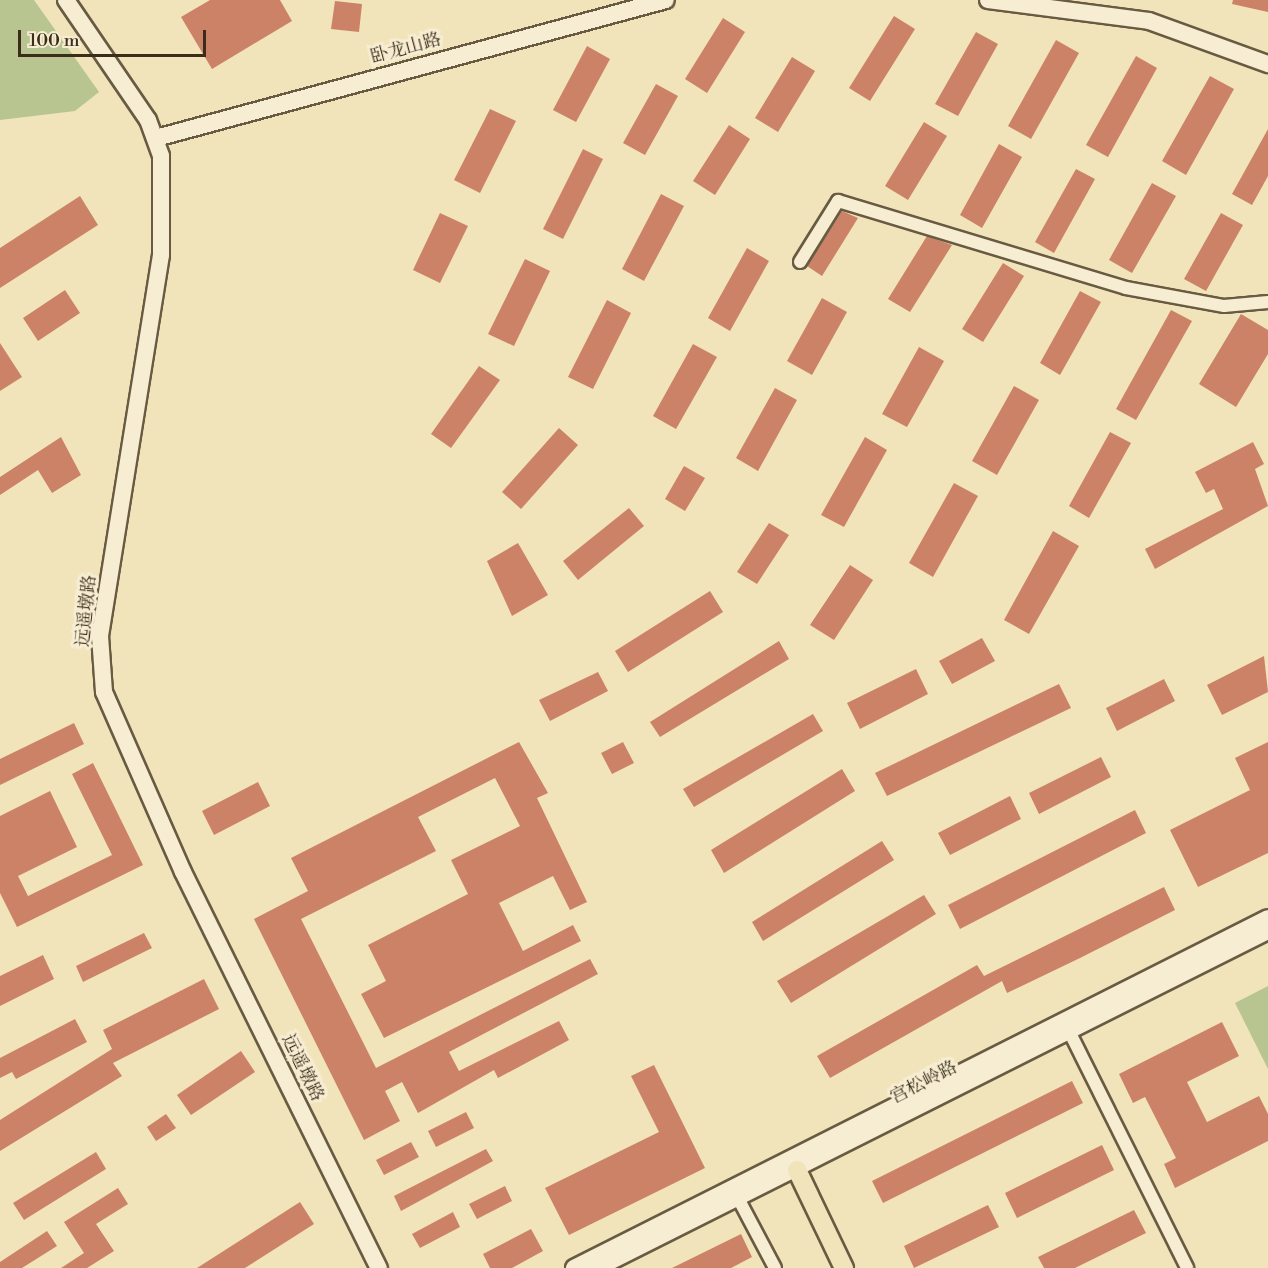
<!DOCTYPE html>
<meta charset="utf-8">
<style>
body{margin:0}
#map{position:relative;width:1268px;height:1268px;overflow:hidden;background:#f1e4ba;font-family:"Libre Bodoni","Noto Serif SC",serif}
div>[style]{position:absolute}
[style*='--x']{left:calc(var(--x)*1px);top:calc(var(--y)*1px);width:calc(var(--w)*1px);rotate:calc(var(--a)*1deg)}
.green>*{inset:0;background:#b8c591}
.building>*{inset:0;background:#cc8267}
.roads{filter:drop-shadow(2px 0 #685b42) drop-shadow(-2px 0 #685b42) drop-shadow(0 2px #685b42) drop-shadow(0 -2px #685b42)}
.street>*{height:12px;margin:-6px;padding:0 6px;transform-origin:6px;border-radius:6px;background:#f6edd2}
.secondary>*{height:16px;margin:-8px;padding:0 8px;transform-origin:8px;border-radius:8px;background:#f6edd2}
.primary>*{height:18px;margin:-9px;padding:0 9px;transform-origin:9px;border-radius:9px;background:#f1e4ba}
span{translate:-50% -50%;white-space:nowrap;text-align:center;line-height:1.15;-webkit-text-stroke:6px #f6edd2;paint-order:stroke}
.street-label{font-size:18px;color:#3b2d1a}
.scale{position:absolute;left:18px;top:30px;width:188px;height:27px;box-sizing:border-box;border:3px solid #3b2d1a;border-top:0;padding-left:8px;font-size:18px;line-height:21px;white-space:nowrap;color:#3b2d1a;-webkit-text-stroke:4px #f6edd2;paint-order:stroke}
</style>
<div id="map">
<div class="green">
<div style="clip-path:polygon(0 0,34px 0,99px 92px,75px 111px,0 120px)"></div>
<div style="clip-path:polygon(1268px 986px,1268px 1069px,1235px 1003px)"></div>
</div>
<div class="building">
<div style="clip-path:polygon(210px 0,280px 0,292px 21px,212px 69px,181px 17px)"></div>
<div style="clip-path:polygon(1233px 0,1268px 0,1268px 12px,1232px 4px)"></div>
<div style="clip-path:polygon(335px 1px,362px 4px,359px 32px,331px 29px)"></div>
<div style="clip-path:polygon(894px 16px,915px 29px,870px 101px,849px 88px)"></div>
<div style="clip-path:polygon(723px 18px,745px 32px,707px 93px,685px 79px)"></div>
<div style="clip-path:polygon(976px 32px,998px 44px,958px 116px,935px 104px)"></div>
<div style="clip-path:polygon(1056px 40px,1079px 53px,1031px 139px,1008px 126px)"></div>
<div style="clip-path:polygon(587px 46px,610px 59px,576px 122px,553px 110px)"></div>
<div style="clip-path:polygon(1136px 56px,1157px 68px,1108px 157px,1086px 145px)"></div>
<div style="clip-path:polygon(792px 57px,815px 71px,778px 132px,755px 118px)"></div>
<div style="clip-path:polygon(1210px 76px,1234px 89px,1186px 175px,1162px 161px)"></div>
<div style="clip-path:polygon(656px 84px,678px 96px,645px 155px,623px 143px)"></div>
<div style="clip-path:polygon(490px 109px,516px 121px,480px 193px,454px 180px)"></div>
<div style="clip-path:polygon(924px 122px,947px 136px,908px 200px,885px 186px)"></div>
<div style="clip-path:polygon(729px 125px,750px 139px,715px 195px,693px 181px)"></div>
<div style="clip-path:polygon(1268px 129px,1268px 176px,1252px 205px,1232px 194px)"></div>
<div style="clip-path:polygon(999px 144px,1022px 157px,982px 228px,960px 215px)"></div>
<div style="clip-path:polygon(583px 149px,603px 159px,563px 239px,543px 229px)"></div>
<div style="clip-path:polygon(1076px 169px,1095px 179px,1054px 253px,1035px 242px)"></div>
<div style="clip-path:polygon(1152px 183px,1176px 196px,1132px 273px,1109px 260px)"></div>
<div style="clip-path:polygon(661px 194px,684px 206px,644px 281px,622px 269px)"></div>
<div style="clip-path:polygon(80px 196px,98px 225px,0 288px,0 248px)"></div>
<div style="clip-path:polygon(842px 211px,858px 218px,822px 276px,807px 266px)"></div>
<div style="clip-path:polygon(440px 213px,468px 226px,440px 283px,413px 270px)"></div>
<div style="clip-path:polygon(1221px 213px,1243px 225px,1206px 291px,1184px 279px)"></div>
<div style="clip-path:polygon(927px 236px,952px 245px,910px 312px,888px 299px)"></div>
<div style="clip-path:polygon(747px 248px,769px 261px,730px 331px,708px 318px)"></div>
<div style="clip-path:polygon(525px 259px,550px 271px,514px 346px,488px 334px)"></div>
<div style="clip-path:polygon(1003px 263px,1024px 276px,983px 342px,962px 329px)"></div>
<div style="clip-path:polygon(65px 290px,80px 313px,38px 341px,23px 318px)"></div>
<div style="clip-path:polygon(1080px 291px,1101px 302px,1060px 375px,1040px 363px)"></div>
<div style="clip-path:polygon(822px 298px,847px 312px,812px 375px,787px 361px)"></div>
<div style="clip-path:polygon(607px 300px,631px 313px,593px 389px,568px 377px)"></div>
<div style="clip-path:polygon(1171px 310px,1192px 321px,1136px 420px,1116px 409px)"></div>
<div style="clip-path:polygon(1241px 314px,1268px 330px,1268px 354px,1236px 407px,1199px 384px)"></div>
<div style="clip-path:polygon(0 343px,22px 377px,0 391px)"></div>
<div style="clip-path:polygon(693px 344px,717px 357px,676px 429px,653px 416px)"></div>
<div style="clip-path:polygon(919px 347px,944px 361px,907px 427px,882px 414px)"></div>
<div style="clip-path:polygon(479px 366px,500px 380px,451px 448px,431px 434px)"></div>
<div style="clip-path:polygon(1014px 386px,1039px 400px,997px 475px,972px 461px)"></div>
<div style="clip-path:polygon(775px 388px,797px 400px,758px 471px,736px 458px)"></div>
<div style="clip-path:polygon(559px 428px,578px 445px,521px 509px,502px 492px)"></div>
<div style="clip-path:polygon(1110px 432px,1131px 443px,1089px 518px,1069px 506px)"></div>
<div style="clip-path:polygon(61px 437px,81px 475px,52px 493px,38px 470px,0 495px,0 477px)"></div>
<div style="clip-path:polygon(865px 437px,887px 450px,844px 527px,821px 515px)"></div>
<div style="clip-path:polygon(1253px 442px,1264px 464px,1255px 469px,1268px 506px,1155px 569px,1145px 549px,1223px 509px,1214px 489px,1206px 493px,1195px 472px)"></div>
<div style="clip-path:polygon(684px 466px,705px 478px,685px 511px,665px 499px)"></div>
<div style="clip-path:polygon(954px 483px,978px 496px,933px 577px,909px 563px)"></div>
<div style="clip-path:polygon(629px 508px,644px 526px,578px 580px,563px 561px)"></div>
<div style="clip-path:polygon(769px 523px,789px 535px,757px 584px,737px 572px)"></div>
<div style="clip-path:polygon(1053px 531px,1079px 546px,1029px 634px,1004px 620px)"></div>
<div style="clip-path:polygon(518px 543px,548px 595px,512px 616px,487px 561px)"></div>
<div style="clip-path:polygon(850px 565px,873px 580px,834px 640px,810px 625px)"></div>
<div style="clip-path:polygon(710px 591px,723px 612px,628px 672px,615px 651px)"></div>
<div style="clip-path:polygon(982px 638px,995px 661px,952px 684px,939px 661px)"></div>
<div style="clip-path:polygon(779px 641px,789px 659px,660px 737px,650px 722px)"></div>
<div style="clip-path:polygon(1264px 656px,1268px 692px,1222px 715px,1207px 685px)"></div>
<div style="clip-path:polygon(916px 669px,928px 694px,860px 729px,847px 703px)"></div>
<div style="clip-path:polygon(598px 672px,608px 691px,550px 721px,539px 700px)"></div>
<div style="clip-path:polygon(1164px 679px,1175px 701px,1117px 731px,1106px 708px)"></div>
<div style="clip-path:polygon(1059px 684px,1071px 708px,887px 796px,875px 773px)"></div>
<div style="clip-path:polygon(813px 714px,823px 731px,694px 807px,683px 789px)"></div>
<div style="clip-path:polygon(74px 723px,84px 744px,0 785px,0 759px)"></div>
<div style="clip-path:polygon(519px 742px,548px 793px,537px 798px,587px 902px,570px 910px,553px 876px,499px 903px,523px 951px,573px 925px,581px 941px,384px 1038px,361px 994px,386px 981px,368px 945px,468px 894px,451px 860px,520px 826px,495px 778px,418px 817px,436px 851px,301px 919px,376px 1068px,590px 959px,598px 974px,449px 1052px,459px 1071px,559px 1021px,569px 1040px,498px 1078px,494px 1070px,418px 1113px,402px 1082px,385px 1091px,400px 1121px,364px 1140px,254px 919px,308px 891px,291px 858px)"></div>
<div style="clip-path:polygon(623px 742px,634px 763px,612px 774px,601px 753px)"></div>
<div style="clip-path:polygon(1268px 742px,1268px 853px,1198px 887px,1170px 830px,1250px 790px,1235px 758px)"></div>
<div style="clip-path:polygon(1101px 757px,1111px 777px,1039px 814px,1029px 793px)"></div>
<div style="clip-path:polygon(93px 763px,143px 865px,17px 927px,0 893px,0 816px,50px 791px,77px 847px,18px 876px,28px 896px,112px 855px,72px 774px)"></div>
<div style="clip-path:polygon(842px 769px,855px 791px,724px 873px,711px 850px)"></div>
<div style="clip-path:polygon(258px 782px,270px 806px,214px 835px,202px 811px)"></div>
<div style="clip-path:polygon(1010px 796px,1021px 819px,950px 855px,938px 833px)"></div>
<div style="clip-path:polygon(1135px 810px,1146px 833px,960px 929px,948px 905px)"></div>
<div style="clip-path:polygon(882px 841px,894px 860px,763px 941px,752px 922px)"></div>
<div style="clip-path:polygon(1164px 887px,1175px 910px,1080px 958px,1007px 993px,1002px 981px,830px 1078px,817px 1056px,977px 965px,984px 976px)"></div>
<div style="clip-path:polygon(924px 895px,936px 914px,791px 1003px,777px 981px)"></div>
<div style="clip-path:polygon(144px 933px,152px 948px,83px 982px,76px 966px)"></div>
<div style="clip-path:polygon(43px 955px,54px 979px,0 1006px,0 976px)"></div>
<div style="clip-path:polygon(204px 979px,219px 1009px,113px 1063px,122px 1076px,0 1151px,0 1120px,112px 1049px,103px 1030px)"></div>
<div style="clip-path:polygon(75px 1019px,87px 1042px,16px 1079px,12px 1072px,0 1078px,0 1058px)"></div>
<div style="clip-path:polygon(1222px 1022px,1239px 1056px,1187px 1082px,1207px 1122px,1259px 1096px,1268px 1114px,1268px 1141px,1175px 1188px,1164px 1164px,1176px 1158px,1145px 1097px,1133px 1103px,1119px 1074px)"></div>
<div style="clip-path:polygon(241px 1051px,255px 1072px,191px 1115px,177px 1095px)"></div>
<div style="clip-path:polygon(654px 1065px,705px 1168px,569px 1235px,545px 1188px,659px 1132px,631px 1076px)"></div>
<div style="clip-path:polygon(1072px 1081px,1083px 1103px,883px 1203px,872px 1181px)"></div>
<div style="clip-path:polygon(466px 1112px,474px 1128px,436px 1147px,428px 1131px)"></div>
<div style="clip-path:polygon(166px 1114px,176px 1128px,156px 1141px,147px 1127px)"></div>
<div style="clip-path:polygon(411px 1142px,419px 1157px,384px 1175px,376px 1160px)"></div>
<div style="clip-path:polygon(1102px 1145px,1114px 1170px,1017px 1218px,1005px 1193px)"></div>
<div style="clip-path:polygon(486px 1149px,493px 1161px,401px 1211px,394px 1196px)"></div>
<div style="clip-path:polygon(96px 1152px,106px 1169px,24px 1220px,13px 1203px)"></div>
<div style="clip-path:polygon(505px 1186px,512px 1201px,477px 1219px,469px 1204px)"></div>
<div style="clip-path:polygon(118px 1188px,128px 1204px,96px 1224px,114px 1251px,87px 1268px,61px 1268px,84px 1253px,64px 1222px)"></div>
<div style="clip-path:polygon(300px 1202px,314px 1224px,245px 1268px,197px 1268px)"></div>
<div style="clip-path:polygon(988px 1205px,999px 1227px,914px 1268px,904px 1246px)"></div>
<div style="clip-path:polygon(1134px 1210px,1146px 1233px,1075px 1268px,1044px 1268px,1038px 1257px)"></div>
<div style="clip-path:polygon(453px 1212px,460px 1227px,420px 1248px,412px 1234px)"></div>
<div style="clip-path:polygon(531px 1229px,543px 1251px,512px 1268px,490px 1268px,483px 1254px)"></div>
<div style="clip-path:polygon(47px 1231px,57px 1246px,22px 1268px,0 1268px,0 1262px)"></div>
<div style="clip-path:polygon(741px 1234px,752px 1257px,731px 1268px,672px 1268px)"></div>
</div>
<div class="roads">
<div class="street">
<div style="--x:800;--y:262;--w:72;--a:-58.1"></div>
<div style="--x:838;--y:201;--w:301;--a:16.8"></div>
<div style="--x:1126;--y:288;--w:100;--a:10.4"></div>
<div style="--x:1224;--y:306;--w:44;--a:-5.2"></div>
<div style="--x:1069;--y:1031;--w:265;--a:63.5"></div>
<div style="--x:739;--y:1200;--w:77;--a:62.1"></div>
</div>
<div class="secondary">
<div style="--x:66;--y:0;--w:145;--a:55.7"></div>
<div style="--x:148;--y:120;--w:38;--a:70"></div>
<div style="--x:161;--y:156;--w:99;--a:90"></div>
<div style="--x:161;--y:255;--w:386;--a:99.1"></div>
<div style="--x:100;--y:636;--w:56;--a:85.9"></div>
<div style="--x:104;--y:692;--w:197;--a:66.3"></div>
<div style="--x:183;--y:872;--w:442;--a:63.7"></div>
<div style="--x:988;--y:0;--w:162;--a:7.4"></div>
<div style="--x:1149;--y:21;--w:127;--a:19.9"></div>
<div style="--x:156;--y:138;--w:528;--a:-15.14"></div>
<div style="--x:574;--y:1268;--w:777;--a:-26.76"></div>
<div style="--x:597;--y:1268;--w:751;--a:-26.67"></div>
</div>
<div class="primary">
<div style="--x:797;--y:1170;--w:109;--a:64.4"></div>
</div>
</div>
<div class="street-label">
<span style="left:406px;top:49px;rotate:-15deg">卧龙山路</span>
<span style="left:87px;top:611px;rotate:-84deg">远遥墩路</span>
<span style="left:302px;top:1068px;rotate:64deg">远遥墩路</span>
<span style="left:924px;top:1083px;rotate:-27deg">宫松岭路</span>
</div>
<div class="scale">100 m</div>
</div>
